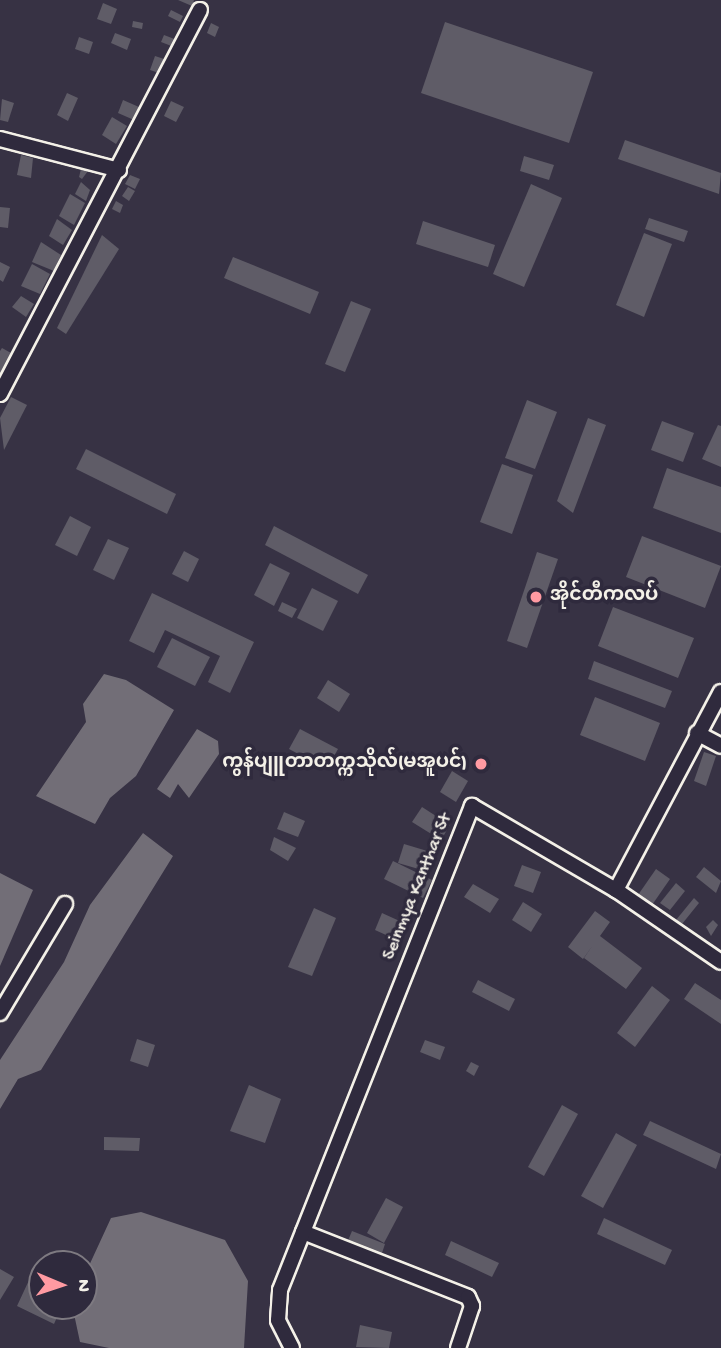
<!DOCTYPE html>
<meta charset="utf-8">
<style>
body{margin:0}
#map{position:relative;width:721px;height:1348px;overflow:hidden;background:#373244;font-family:"Gochi Hand","Noto Sans Myanmar",sans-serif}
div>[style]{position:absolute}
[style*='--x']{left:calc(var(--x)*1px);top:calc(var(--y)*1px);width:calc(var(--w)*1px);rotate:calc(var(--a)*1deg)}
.water>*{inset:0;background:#726e77}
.building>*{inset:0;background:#5f5c67}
.roads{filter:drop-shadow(2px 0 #f4f1e8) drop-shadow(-2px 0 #f4f1e8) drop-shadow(0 2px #f4f1e8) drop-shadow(0 -2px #f4f1e8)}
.street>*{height:14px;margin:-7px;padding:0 7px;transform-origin:7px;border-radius:7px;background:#2f2a3d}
.dots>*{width:19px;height:19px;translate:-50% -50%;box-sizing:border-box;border:4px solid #2f2a3d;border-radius:50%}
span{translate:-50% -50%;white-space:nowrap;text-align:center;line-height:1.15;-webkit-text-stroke:7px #2f2a3d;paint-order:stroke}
.poi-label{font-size:19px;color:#f4f1e8;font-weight:700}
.left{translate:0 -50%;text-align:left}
.right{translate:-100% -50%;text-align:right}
.street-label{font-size:19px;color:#f4f1e8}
.north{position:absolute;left:28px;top:1250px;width:70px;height:70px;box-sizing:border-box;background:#2f2a3d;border:2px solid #7e7a81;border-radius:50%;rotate:92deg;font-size:19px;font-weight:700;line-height:28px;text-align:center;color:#f4f1e8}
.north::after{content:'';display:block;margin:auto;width:24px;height:32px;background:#ff9aa2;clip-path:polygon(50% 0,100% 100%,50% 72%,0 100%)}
</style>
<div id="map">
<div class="water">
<div style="clip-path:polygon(104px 674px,126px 680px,174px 710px,136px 776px,110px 798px,95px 824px,36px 796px,86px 722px,83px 704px)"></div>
<div style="clip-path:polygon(197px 729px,218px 741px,219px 754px,189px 798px,178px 784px,170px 798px,157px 789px)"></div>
<div style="clip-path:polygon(143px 833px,173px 856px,41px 1070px,18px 1079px,0 1109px,0 1060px,64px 962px,90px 905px)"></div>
<div style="clip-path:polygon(0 873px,33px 890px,0 966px)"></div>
<div style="clip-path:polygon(141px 1212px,225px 1240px,248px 1281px,244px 1348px,109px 1348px,80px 1342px,74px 1314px,84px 1306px,87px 1270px,111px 1218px)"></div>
</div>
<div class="building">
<div style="clip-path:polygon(178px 0,194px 0,192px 6px)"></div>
<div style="clip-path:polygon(103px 3px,117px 9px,111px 24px,97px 19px)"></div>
<div style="clip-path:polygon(171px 10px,183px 16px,180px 22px,168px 16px)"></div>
<div style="clip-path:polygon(133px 21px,143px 23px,142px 29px,132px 27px)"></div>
<div style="clip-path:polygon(445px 22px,593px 72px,569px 143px,421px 93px)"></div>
<div style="clip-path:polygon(211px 23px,219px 27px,215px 37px,207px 33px)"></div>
<div style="clip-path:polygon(115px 33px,131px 39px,127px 50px,111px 43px)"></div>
<div style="clip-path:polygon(164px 35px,177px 40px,174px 47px,161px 42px)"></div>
<div style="clip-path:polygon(79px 37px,93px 42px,89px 54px,75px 49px)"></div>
<div style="clip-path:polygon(155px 56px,164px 59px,159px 73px,150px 70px)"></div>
<div style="clip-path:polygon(67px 93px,78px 98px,68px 121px,57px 115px)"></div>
<div style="clip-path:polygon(2px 99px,14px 103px,8px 122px,0 120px)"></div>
<div style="clip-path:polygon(123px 100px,139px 107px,134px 120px,118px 113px)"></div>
<div style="clip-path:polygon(171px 101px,184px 107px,176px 122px,164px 116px)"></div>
<div style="clip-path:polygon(112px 117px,127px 126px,116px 144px,102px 135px)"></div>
<div style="clip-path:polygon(625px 140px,721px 173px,719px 194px,618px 159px)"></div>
<div style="clip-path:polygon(21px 155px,33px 158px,31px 178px,17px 175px)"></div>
<div style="clip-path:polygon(524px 156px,554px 165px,549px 180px,520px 171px)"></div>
<div style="clip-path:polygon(81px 169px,88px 171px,82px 179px,79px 177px)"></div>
<div style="clip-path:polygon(130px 175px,140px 179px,135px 189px,125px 184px)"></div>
<div style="clip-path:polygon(81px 182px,90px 190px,86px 201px,75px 194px)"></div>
<div style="clip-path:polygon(531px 184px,562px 198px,524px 287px,493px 274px)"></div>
<div style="clip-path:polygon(128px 187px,135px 191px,129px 201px,122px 196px)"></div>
<div style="clip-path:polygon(70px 194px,85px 203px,74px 225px,59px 216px)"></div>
<div style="clip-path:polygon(116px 201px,123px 205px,120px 213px,112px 209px)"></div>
<div style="clip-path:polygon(0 207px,10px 208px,8px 228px,0 227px)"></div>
<div style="clip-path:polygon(649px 218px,688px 231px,684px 242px,645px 229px)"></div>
<div style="clip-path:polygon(57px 219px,72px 230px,63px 245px,49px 236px)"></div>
<div style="clip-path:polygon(423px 221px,495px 245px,488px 267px,416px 244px)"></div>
<div style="clip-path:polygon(644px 233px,672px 244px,644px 317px,616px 305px)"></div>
<div style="clip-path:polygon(102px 235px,119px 249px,66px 334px,57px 328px)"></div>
<div style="clip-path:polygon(41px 242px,61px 255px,54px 271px,32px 262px)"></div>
<div style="clip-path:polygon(233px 257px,319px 292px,310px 314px,224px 278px)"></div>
<div style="clip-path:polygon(0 262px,10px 267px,3px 282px,0 280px)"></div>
<div style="clip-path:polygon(32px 264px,50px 274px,40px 294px,21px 286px)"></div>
<div style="clip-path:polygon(21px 296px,34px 304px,26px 317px,12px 307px)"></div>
<div style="clip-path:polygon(351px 301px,371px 309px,345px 372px,325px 364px)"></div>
<div style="clip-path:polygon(2px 348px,11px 353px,0 376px,0 351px)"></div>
<div style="clip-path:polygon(11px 397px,27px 405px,4px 450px,0 418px)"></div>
<div style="clip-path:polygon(527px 400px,557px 412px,535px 469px,505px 458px)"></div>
<div style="clip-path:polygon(588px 418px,606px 425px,573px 513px,557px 501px)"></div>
<div style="clip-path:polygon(662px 421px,694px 433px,683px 462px,651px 450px)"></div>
<div style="clip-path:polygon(718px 425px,721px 426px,721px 467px,702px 459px)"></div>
<div style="clip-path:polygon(86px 449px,176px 494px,167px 514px,76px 469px)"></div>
<div style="clip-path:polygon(502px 464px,533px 475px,512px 534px,480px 522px)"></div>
<div style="clip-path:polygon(667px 468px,721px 487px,721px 533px,653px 508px)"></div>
<div style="clip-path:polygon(70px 516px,91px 527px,77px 556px,55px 545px)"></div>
<div style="clip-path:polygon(274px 526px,368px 575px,358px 594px,265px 545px)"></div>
<div style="clip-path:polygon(642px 536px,721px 566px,705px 608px,626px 577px)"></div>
<div style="clip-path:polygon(108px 539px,129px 548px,114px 580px,93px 570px)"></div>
<div style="clip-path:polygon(184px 551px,199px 559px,188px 582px,172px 574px)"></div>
<div style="clip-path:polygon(537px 552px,558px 559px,527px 648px,507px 641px)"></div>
<div style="clip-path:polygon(270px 563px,290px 573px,274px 606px,254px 595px)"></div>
<div style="clip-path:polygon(312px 588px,338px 601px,323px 631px,297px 618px)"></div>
<div style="clip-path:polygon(152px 593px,254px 642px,230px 693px,208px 682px,220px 656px,165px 630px,154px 653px,129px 641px)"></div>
<div style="clip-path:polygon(282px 602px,297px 609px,292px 618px,278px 611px)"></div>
<div style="clip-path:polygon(613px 607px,694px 638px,678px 678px,598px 646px)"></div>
<div style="clip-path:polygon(172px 638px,210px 657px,195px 686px,157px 667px)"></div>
<div style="clip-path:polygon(594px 661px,672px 691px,665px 708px,588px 679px)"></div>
<div style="clip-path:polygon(328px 680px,350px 694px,339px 712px,317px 698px)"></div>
<div style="clip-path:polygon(595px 697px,660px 723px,645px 761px,580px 735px)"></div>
<div style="clip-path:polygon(300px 729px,338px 749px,327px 769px,289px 749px)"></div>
<div style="clip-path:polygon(704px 752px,716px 756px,706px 786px,694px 781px)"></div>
<div style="clip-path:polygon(452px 771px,468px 781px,456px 802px,440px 792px)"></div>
<div style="clip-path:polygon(422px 807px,450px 825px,441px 840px,412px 822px)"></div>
<div style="clip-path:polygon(284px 812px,305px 821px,298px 837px,277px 829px)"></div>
<div style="clip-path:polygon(274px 837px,296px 848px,288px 861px,270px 850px)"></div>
<div style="clip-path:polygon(404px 844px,434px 853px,429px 872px,398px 863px)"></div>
<div style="clip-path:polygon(393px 861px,432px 880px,423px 898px,384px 879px)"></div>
<div style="clip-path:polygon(522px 865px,541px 872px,533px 893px,514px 886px)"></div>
<div style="clip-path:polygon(704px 867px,721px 881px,716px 893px,696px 877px)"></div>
<div style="clip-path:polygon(656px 869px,670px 879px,652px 905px,638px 895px)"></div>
<div style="clip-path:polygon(676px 883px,685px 891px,670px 910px,660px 903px)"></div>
<div style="clip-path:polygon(473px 884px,499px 899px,490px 913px,464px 897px)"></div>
<div style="clip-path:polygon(694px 898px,699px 903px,682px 924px,676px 920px)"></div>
<div style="clip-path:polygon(523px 902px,542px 914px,531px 932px,512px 920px)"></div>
<div style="clip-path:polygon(314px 908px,336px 918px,312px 976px,288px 967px)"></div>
<div style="clip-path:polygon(595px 911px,610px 922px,600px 936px,642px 968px,626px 989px,584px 958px,593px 945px,583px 959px,568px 947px)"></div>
<div style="clip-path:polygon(382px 913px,404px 923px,397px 940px,375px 930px)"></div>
<div style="clip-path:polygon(713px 920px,718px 925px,711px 936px,706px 927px)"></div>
<div style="clip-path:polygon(478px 980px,515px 999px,509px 1011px,472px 992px)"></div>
<div style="clip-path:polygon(695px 983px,721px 1000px,721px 1024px,684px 999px)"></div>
<div style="clip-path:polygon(652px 986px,670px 1000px,635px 1047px,617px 1033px)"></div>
<div style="clip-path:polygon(137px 1039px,155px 1045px,148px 1067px,130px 1061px)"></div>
<div style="clip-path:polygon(425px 1040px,445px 1047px,440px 1060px,420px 1052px)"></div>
<div style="clip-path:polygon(471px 1062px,479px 1066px,474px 1076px,466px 1071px)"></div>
<div style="clip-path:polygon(249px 1085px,281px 1099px,265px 1143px,230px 1131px)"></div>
<div style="clip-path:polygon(562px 1105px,578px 1114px,544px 1176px,528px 1167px)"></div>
<div style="clip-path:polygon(650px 1121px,721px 1154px,716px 1169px,643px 1135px)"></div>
<div style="clip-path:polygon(616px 1133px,637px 1145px,603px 1208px,581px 1196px)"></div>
<div style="clip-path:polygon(104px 1137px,140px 1138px,139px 1151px,104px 1150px)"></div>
<div style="clip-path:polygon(386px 1198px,403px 1207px,384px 1243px,367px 1233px)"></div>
<div style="clip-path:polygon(604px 1218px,672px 1250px,665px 1265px,597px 1234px)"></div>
<div style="clip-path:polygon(352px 1231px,385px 1244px,381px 1256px,347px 1243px)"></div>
<div style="clip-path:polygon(451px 1241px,499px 1263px,492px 1277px,445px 1255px)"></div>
<div style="clip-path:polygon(37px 1263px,42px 1306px,62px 1306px,54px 1324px,17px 1306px)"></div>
<div style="clip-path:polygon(0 1269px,14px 1277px,0 1300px)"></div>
<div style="clip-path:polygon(360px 1325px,392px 1332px,389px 1348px,356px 1347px)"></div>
</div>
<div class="roads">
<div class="street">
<div style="--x:0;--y:139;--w:123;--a:14.6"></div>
<div style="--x:0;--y:394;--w:433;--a:-62.5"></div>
<div style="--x:697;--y:733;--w:27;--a:28"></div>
<div style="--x:616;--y:890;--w:127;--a:34.4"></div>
<div style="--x:0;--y:1013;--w:127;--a:-59.2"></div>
<div style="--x:303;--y:1232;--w:177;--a:21.5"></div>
<div style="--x:468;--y:1297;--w:10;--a:66"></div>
<div style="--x:472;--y:1306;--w:44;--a:108.4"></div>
<div style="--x:292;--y:1348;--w:31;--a:-117"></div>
<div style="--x:278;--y:1320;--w:30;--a:-86"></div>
<div style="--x:280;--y:1290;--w:521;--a:-68.36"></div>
<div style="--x:472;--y:806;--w:167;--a:30.3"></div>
<div style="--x:616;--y:890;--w:224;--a:-62.1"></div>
</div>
</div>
<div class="dots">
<div style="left:536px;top:597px;background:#ff9aa2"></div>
<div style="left:481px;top:764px;background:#ff9aa2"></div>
</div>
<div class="poi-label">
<span class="left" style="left:550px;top:597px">အိုင်တီကလပ်</span>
<span class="right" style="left:467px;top:764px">ကွန်ပျူတာတက္ကသိုလ်(မအူပင်)</span>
</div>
<div class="street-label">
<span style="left:418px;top:887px;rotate:-68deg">Seinmya Kanthar St</span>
</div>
<div class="north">N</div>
</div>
